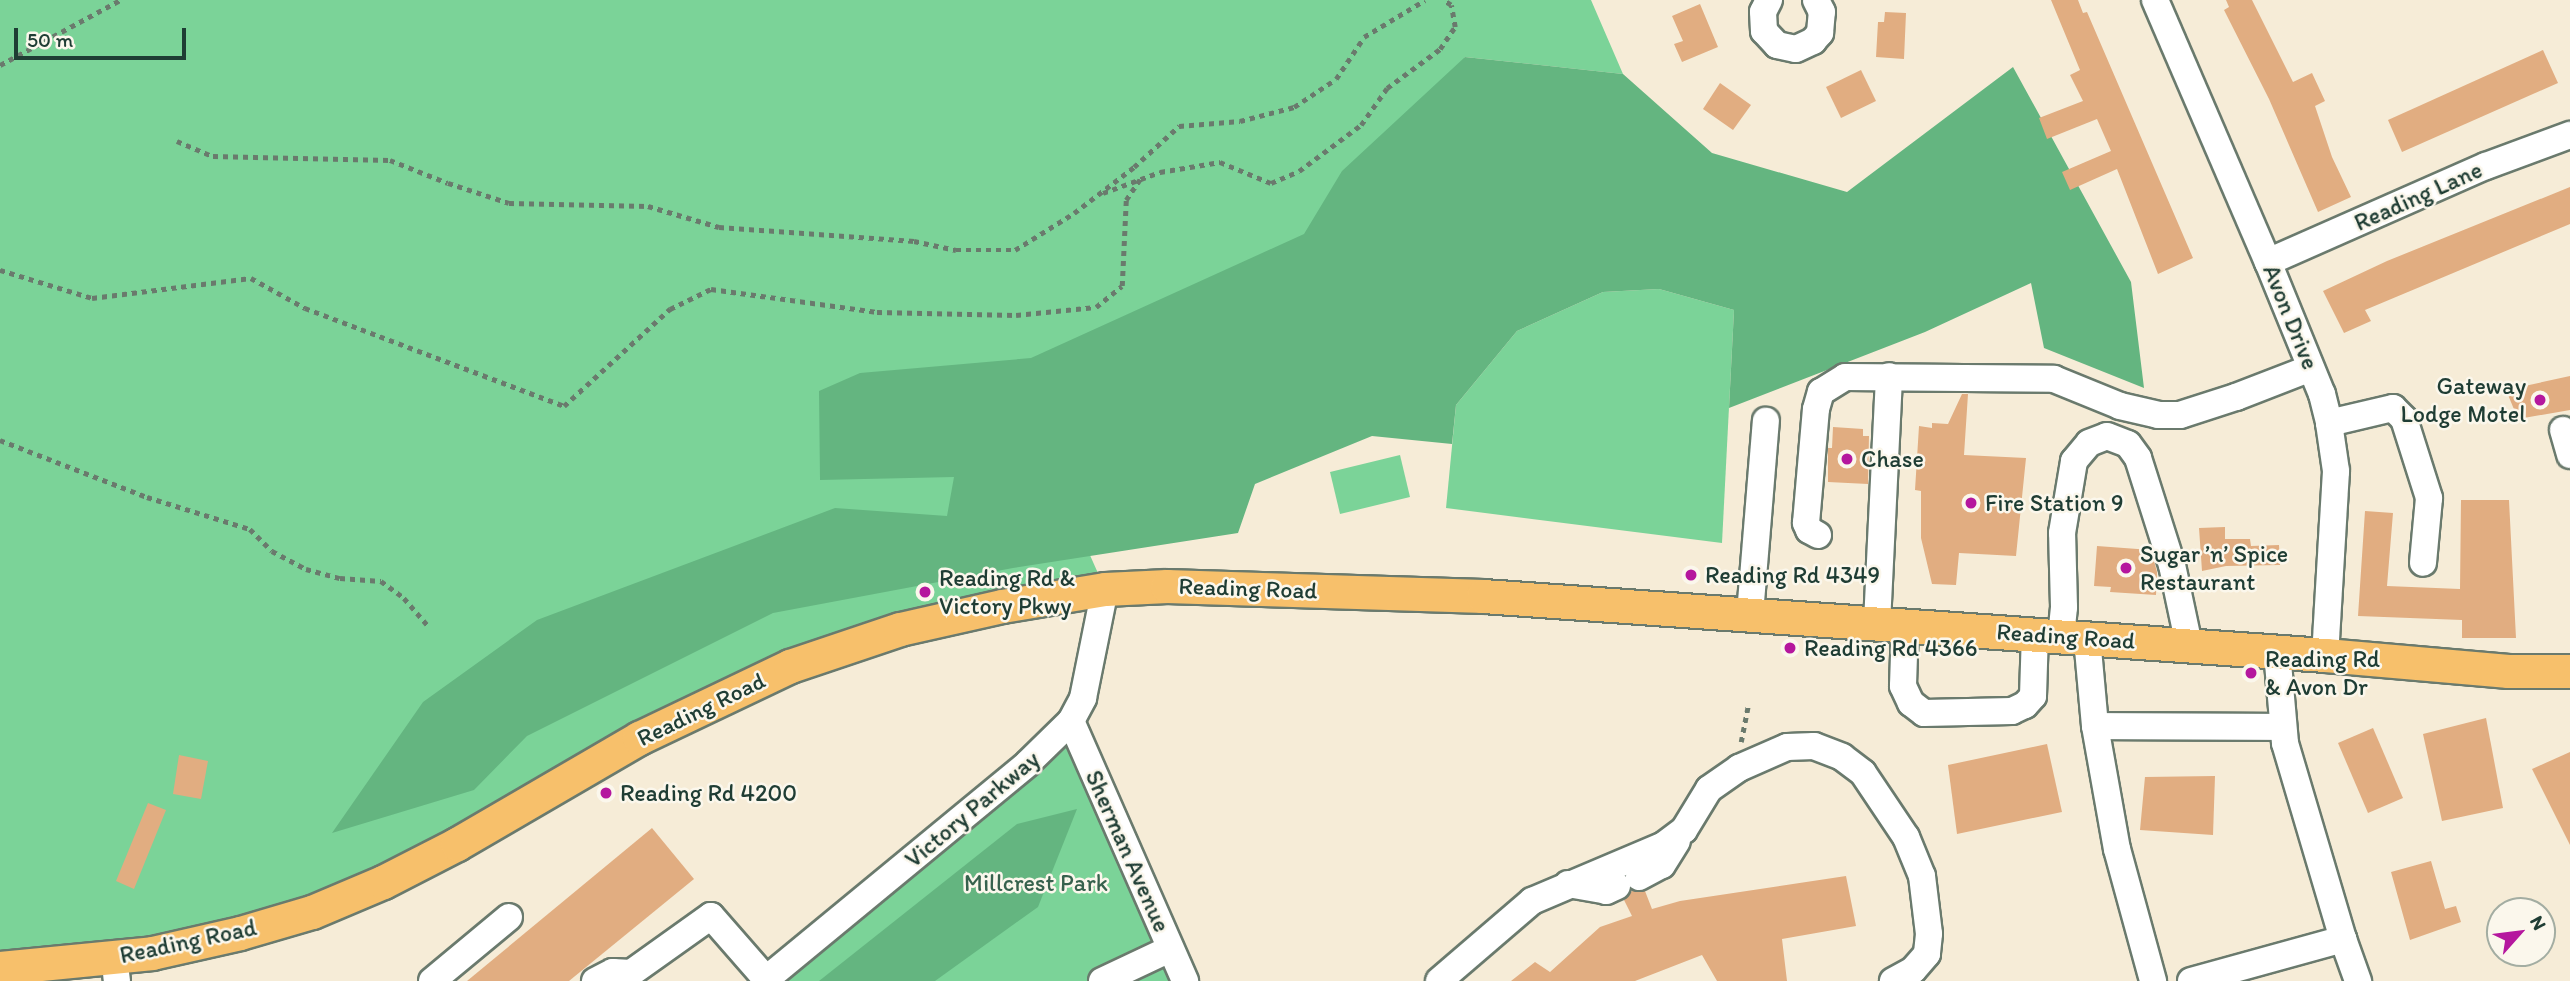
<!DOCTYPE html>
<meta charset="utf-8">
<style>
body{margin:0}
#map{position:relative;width:2570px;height:981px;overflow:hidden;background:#f6ecd7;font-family:Itim,sans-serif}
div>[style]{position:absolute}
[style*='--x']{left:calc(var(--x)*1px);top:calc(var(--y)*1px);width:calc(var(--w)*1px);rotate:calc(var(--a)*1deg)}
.green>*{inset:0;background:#7bd398}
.forest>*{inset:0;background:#64b580}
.building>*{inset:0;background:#e1ad81}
.path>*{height:4.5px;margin-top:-2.25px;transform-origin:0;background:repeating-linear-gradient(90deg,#6a7a6d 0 5px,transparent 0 10px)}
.roads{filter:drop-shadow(2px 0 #6a7a6d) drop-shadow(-2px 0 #6a7a6d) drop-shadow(0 2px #6a7a6d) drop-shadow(0 -2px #6a7a6d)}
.minor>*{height:26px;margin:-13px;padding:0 13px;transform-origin:13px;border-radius:13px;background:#fff}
.major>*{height:33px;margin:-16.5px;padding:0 16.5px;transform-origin:16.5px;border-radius:16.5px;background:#f7c06b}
.dots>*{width:19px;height:19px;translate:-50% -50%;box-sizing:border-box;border:4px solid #fbf7ec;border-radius:50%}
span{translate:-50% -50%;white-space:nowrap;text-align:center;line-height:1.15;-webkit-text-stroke:5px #fbf7ec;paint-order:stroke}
.street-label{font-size:24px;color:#1f3d34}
.poi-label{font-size:24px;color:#1f3d34}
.right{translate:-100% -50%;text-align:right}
.left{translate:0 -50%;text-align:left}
.park-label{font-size:24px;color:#36624d}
.north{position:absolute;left:2486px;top:897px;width:70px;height:70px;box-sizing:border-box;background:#fbf7ec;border:2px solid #a3ada2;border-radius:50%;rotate:62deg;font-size:19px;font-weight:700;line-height:28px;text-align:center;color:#1f3d34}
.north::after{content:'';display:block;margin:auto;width:24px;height:32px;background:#b5179e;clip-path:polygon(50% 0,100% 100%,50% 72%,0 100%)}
.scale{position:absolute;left:14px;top:28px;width:172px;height:32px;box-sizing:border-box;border:4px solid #1f3d34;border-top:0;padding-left:9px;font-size:21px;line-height:24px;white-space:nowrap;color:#1f3d34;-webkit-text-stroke:5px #fbf7ec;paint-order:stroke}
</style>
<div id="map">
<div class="green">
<div style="clip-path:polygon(0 0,1591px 0,1623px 74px,1465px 57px,1310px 309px,1050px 465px,1105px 589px,900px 629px,312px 912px,0 964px)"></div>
<div style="clip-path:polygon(1659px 289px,1734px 310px,1722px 543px,1446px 508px,1456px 405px,1517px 331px,1603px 292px)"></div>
<div style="clip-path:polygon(1400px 455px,1410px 497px,1340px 514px,1330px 472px)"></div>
<div style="clip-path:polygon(1071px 721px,1185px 981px,764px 981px)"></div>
</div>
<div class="forest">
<div style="clip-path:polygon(1465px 57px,1623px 74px,1712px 153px,1847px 192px,2013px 67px,2131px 282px,2144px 388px,2044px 348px,2031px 283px,1925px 332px,1729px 408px,1734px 310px,1659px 289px,1603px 292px,1517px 331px,1456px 405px,1452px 444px,1372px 436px,1255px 484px,1238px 533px,1013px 568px,773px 613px,527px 736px,474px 790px,332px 833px,423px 702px,537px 620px,835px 508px,947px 516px,954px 477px,820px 480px,819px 391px,860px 373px,1031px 358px,1304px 234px,1342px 171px)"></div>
<div style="clip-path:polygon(1077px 809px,1038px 907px,935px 981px,819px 981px,1017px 824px)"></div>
</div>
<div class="building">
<div style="clip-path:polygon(2051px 0,2078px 0,2083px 13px,2087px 12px,2193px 258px,2158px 274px,2117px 169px,2070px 190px,2062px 172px,2111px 151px,2097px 119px,2047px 139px,2039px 118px,2083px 101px,2070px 75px,2080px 70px)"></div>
<div style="clip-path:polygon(2226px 0,2252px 0,2293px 82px,2312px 73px,2325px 101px,2315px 106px,2332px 157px,2351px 197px,2318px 212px,2269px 99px,2224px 10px,2229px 7px)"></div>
<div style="clip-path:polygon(1700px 4px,1718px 47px,1682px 62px,1674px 44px,1683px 41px,1672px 16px)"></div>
<div style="clip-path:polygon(1885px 12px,1906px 13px,1904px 59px,1876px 57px,1878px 22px,1884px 22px)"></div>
<div style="clip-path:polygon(2543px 50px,2558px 83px,2402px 152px,2388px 120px)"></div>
<div style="clip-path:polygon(1861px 70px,1876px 101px,1841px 118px,1826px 87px)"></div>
<div style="clip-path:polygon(1720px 83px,1751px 105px,1733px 130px,1703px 109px)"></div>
<div style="clip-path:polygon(2570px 187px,2570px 224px,2365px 310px,2371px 321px,2344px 333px,2323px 291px,2387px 261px)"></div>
<div style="clip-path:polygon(2570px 376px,2570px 410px,2518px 419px,2506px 390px)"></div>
<div style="clip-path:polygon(1962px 394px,1968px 394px,1964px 455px,2026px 458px,2016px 556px,1959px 553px,1956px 585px,1932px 584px,1921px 538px,1921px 491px,1915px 490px,1919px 426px,1932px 428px,1932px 423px,1948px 424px)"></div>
<div style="clip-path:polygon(1833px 427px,1863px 429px,1863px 436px,1869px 436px,1868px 484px,1828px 482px,1828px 448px,1832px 448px)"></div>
<div style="clip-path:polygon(2461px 500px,2509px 500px,2516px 638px,2462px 638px,2462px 620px,2358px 616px,2365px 511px,2393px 513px,2387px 586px,2460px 589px)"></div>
<div style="clip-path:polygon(2225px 527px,2225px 539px,2250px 539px,2251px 546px,2279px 545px,2280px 565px,2226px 566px,2202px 571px,2199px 528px)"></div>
<div style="clip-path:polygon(2097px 546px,2151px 550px,2157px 572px,2156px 595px,2110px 592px,2111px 587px,2094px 586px)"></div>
<div style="clip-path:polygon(2486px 718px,2503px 808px,2442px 821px,2423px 734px)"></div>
<div style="clip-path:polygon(2373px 728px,2403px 798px,2368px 813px,2338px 743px)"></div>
<div style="clip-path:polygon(2047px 744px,2062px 812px,1957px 834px,1948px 765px)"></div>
<div style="clip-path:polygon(2570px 752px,2570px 845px,2532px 769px)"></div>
<div style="clip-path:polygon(179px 755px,208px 761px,201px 799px,173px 794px)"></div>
<div style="clip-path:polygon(2215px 776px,2213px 835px,2140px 830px,2145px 777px)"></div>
<div style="clip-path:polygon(148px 803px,166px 810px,134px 889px,116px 881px)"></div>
<div style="clip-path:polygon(652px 828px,694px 879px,569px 981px,467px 981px)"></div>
<div style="clip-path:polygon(2431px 861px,2445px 909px,2456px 906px,2461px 922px,2410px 940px,2391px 872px)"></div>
<div style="clip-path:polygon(1846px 876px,1856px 926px,1782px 939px,1787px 981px,1717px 981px,1702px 955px,1635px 981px,1511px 981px,1535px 962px,1550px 972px,1600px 927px,1632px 916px,1624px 900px,1632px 891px,1645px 891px,1652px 909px,1680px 901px)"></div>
</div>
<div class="path">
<div style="--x:0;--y:65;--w:136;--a:-28.4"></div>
<div style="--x:177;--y:141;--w:39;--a:23"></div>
<div style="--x:213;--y:156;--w:177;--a:1.3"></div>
<div style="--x:390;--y:160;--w:62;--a:21.6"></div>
<div style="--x:448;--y:183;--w:64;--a:18.2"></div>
<div style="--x:509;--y:203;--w:139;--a:1.2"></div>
<div style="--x:648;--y:206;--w:74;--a:16.5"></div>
<div style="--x:719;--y:227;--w:196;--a:4.1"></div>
<div style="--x:914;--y:241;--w:43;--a:12.1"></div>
<div style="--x:956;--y:250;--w:59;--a:0"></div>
<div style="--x:1015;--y:250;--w:70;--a:-32.1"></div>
<div style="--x:1074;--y:213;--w:76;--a:-37.5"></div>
<div style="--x:1134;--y:167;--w:61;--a:-42.3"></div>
<div style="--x:1179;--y:126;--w:61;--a:-4.7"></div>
<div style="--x:1240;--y:121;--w:56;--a:-14.5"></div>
<div style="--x:1294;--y:107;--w:50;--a:-33.7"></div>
<div style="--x:1336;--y:79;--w:50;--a:-56.3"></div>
<div style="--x:1364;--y:37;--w:71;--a:-31.2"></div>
<div style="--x:1103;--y:193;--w:61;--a:-20.2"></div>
<div style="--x:1160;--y:172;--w:61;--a:-9.5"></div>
<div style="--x:1220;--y:162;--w:55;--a:22.4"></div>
<div style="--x:1271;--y:183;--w:30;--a:-23"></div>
<div style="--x:1299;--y:171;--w:77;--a:-36.6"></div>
<div style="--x:1361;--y:125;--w:45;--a:-54.9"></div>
<div style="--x:1387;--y:88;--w:66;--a:-36.3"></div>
<div style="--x:1440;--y:49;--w:27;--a:-56"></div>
<div style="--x:1455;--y:27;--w:22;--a:-100"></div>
<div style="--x:1451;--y:5;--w:9;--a:-148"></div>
<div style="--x:0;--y:270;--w:96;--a:16.9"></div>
<div style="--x:92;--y:298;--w:160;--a:-7.2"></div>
<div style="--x:251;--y:278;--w:62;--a:29.1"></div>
<div style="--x:305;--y:308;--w:277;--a:20.7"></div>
<div style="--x:564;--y:406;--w:144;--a:-42.5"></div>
<div style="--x:670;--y:309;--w:46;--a:-26"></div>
<div style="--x:711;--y:289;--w:168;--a:7.9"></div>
<div style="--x:877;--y:312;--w:139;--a:1.2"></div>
<div style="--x:1016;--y:315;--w:80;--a:-5.7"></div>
<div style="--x:1096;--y:307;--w:33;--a:-39"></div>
<div style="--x:1122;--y:286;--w:86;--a:-87.3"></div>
<div style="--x:1126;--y:200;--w:25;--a:-56"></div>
<div style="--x:0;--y:440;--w:158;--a:21.2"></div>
<div style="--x:147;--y:497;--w:108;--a:17.3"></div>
<div style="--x:250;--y:529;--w:31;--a:45"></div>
<div style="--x:272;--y:551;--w:38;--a:28"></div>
<div style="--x:306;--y:569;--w:35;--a:15"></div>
<div style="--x:340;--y:578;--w:41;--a:4.2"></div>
<div style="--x:381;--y:581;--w:29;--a:36"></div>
<div style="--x:404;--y:598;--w:37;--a:49"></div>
<div style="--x:1741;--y:742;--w:38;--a:-79"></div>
</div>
<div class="roads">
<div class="minor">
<div style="--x:1769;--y:0;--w:13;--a:117"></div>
<div style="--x:1763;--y:12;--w:19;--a:87"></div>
<div style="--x:1764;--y:31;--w:19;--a:47"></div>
<div style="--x:1777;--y:45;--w:19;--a:12"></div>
<div style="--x:1796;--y:49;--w:19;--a:-25"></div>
<div style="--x:1813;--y:41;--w:11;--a:-49"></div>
<div style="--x:1820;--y:33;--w:21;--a:-85"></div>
<div style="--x:1822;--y:12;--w:13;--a:-117"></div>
<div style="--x:2155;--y:0;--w:285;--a:66.7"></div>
<div style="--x:2268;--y:262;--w:143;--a:67.8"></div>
<div style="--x:2322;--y:394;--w:30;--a:76"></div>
<div style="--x:2329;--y:423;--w:49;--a:81.7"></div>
<div style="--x:2336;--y:471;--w:184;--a:93.4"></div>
<div style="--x:2268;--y:262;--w:238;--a:-23.8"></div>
<div style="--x:2486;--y:166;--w:90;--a:-20.3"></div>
<div style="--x:2329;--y:423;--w:66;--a:-13.2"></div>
<div style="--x:2393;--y:408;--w:16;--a:45"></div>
<div style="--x:2404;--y:419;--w:83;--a:72.4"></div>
<div style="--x:2429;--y:498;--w:65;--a:95.3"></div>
<div style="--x:2563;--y:430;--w:26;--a:74"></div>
<div style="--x:1818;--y:535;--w:10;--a:-151"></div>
<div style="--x:1809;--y:530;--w:8;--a:-113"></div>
<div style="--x:1806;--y:523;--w:114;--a:-85"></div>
<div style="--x:1816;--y:409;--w:18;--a:-74"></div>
<div style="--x:1821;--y:392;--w:28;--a:-32"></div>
<div style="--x:1845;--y:377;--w:209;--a:0.5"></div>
<div style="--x:2054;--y:379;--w:71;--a:22.2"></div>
<div style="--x:2120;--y:406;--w:39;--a:13"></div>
<div style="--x:2158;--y:415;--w:22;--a:0"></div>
<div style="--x:2180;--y:415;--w:59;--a:-17.8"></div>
<div style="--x:2236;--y:397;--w:80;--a:-21.1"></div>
<div style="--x:1750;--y:614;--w:194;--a:-85.3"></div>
<div style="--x:1877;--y:623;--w:247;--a:-87.2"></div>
<div style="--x:1905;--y:625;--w:61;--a:91.9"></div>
<div style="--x:1903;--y:686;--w:19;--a:65"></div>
<div style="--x:1911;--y:703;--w:16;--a:38"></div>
<div style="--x:1924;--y:713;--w:88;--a:-1.3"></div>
<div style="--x:2012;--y:711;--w:14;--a:-25"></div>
<div style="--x:2025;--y:705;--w:12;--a:-48"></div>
<div style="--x:2033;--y:696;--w:62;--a:-88.2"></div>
<div style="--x:2061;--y:636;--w:29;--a:-84"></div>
<div style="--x:2064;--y:607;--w:74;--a:-91.5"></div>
<div style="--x:2062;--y:533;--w:73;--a:-80.5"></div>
<div style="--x:2074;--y:461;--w:23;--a:-50"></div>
<div style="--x:2089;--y:443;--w:19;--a:-21"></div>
<div style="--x:2107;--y:436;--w:22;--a:21"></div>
<div style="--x:2128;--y:444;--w:17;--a:54"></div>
<div style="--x:2138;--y:458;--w:112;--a:72.4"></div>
<div style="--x:2172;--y:565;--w:82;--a:78"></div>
<div style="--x:2087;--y:638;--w:88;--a:84.8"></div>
<div style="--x:2095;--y:726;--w:125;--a:79.9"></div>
<div style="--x:2117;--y:849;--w:137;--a:74.7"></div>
<div style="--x:1071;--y:721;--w:284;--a:66.3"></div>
<div style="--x:2095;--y:726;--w:188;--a:0.3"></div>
<div style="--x:1639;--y:877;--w:26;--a:-28"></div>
<div style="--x:1662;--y:865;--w:28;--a:-58"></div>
<div style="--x:1568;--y:884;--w:39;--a:10"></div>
<div style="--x:1606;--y:891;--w:12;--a:-24"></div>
<div style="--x:2343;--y:939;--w:45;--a:70.3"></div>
<div style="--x:114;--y:957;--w:24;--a:83"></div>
<div style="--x:432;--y:981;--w:100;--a:-39.7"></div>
<div style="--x:595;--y:981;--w:20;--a:-27"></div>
<div style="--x:613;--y:972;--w:18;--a:3"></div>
<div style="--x:631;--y:973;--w:98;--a:-35.5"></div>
<div style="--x:711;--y:916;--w:84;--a:48.9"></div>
<div style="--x:764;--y:981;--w:342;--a:-39.5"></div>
<div style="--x:1028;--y:763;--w:60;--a:-44.3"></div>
<div style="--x:1071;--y:721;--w:26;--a:-62"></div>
<div style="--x:1083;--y:698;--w:111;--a:-78.6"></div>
<div style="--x:1102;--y:981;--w:75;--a:-25.2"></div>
<div style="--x:1439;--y:981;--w:123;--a:-40.7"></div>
<div style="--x:1532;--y:901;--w:143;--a:-23"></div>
<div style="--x:1664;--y:845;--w:25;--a:-37"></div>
<div style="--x:1684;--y:830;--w:48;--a:-58.6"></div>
<div style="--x:1709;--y:789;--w:37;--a:-35"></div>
<div style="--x:1739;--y:768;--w:52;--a:-23.6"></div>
<div style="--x:1787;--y:747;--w:27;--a:-2"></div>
<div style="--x:1814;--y:746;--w:30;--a:21"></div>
<div style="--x:1842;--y:757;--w:26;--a:37"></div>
<div style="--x:1863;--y:773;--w:77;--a:56.1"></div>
<div style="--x:1906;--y:837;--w:42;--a:67.7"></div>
<div style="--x:1922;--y:876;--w:58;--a:83.1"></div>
<div style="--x:1929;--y:934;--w:20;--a:96"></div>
<div style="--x:1927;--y:954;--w:21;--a:131"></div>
<div style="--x:1913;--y:970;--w:23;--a:151"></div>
<div style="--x:2191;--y:981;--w:158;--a:-15.4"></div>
<div style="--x:2343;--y:939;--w:204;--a:-106.5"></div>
<div style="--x:2285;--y:743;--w:92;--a:-95"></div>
</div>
<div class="major">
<div style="--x:0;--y:968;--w:153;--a:-5.6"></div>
<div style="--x:152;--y:953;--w:90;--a:-12.8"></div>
<div style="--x:240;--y:933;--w:75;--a:-16.3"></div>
<div style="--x:312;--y:912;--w:77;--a:-22.9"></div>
<div style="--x:383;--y:882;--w:83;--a:-27.2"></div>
<div style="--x:457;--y:844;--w:211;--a:-30.2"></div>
<div style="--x:639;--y:738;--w:167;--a:-25.5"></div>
<div style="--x:790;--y:666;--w:116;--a:-18.6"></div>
<div style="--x:900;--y:629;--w:105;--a:-12.7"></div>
<div style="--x:1002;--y:606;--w:104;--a:-9.4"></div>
<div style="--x:1105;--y:589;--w:62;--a:-2.8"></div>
<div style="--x:1167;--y:586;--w:316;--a:1.8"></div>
<div style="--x:1483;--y:596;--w:844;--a:4.01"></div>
<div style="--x:2325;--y:655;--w:184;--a:5"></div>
<div style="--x:2508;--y:671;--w:62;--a:0"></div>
</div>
</div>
<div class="dots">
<div style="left:2540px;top:400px;background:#b5179e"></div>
<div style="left:1847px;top:459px;background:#b5179e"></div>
<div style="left:1971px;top:503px;background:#b5179e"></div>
<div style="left:2126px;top:568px;background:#b5179e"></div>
<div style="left:1691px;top:575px;background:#b5179e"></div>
<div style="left:925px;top:592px;background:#b5179e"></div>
<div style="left:1790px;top:648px;background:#b5179e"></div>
<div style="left:2251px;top:673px;background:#b5179e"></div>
<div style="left:606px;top:793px;background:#b5179e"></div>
</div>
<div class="street-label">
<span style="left:2418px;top:196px;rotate:-24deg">Reading Lane</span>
<span style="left:2291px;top:317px;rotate:68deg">Avon Drive</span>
<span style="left:1248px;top:588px;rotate:2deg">Reading Road</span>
<span style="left:2066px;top:636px;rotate:4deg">Reading Road</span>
<span style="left:701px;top:709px;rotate:-26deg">Reading Road</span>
<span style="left:972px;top:809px;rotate:-40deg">Victory Parkway</span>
<span style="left:1128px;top:851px;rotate:66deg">Sherman Avenue</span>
<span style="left:188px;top:941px;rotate:-12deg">Reading Road</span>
</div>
<div class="poi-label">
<span class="right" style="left:2526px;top:400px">Gateway<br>Lodge Motel</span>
<span class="left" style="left:1861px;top:459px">Chase</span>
<span class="left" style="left:1985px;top:503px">Fire Station 9</span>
<span class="left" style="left:2140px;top:568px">Sugar ’n’ Spice<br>Restaurant</span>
<span class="left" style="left:1705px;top:575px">Reading Rd 4349</span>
<span class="left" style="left:939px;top:592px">Reading Rd &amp;<br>Victory Pkwy</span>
<span class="left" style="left:1804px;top:648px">Reading Rd 4366</span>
<span class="left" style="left:2265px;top:673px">Reading Rd<br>&amp; Avon Dr</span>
<span class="left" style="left:620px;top:793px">Reading Rd 4200</span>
</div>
<div class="park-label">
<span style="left:1036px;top:883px">Millcrest Park</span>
</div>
<div class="north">N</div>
<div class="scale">50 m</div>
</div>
